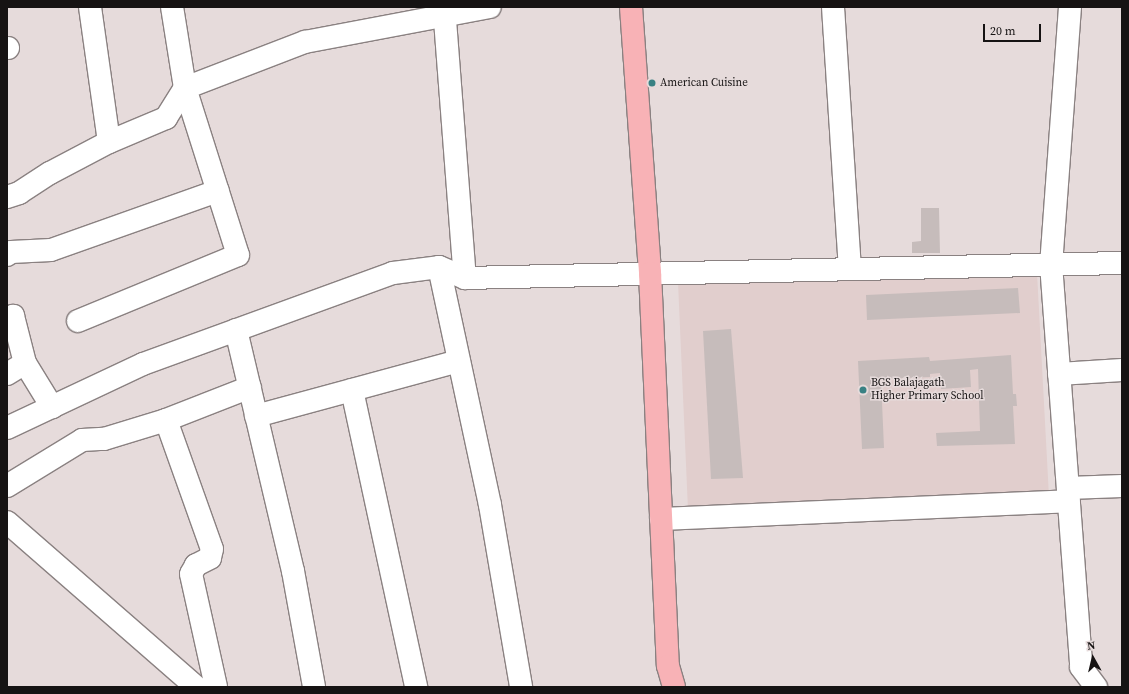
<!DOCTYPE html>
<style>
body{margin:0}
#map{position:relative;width:1129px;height:694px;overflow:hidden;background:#e6dbdb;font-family:"Source Serif 4",serif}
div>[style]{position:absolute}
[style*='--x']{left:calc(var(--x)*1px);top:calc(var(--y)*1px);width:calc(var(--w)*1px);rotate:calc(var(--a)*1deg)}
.built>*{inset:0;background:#e1cecd}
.building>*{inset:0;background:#c6bcbb}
.roads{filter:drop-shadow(1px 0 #8a8181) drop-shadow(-1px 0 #8a8181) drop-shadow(0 1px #8a8181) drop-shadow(0 -1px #8a8181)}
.minor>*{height:22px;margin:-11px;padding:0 11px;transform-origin:11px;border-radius:11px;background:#fff}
.major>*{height:22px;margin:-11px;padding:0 11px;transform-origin:11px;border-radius:11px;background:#f8b2b6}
.dots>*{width:11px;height:11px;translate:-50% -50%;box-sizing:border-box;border:2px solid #e6dbdb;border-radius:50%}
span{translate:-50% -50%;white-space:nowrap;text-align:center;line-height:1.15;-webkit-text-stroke:3px #e6dbdb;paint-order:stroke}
.poi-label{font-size:11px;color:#161313}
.left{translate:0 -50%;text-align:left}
.frame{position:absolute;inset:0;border:8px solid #161313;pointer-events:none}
.north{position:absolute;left:1073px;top:638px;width:40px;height:40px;-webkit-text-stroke:3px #e6dbdb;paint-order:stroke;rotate:352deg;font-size:11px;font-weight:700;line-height:16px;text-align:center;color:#161313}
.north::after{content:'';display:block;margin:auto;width:14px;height:18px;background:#161313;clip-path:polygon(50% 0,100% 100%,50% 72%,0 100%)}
.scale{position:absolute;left:983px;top:24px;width:58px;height:18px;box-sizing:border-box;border:2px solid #161313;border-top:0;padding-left:5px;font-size:12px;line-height:14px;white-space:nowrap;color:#161313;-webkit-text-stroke:3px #e6dbdb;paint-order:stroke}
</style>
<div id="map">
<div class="built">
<div style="clip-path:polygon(1037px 273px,1049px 497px,688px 510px,678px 282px)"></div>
</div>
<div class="building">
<div style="clip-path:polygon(921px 208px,939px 208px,940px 253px,912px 253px,912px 242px,921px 241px)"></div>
<div style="clip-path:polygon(1018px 288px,1020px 313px,867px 320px,866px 295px)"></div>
<div style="clip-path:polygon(731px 329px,743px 478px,711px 479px,703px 331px)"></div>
<div style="clip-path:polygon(1011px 355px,1013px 394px,1016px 394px,1017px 406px,1013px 406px,1015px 444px,937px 446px,936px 433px,980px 431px,978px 369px,970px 370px,971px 387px,941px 389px,940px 373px,930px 374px,930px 377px,881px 379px,884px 448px,862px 449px,858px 361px,929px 357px,930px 361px)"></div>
</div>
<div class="roads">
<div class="minor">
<div style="--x:90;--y:7;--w:136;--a:82"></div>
<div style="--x:444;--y:7;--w:272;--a:85.6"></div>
<div style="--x:833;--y:7;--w:262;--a:86.3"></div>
<div style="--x:1070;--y:7;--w:258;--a:94.2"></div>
<div style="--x:1051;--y:264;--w:404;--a:85.7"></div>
<div style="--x:1081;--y:667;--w:25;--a:53"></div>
<div style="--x:7;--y:48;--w:1;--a:0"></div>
<div style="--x:7;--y:197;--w:13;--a:-18"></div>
<div style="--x:19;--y:193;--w:37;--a:-33"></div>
<div style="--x:50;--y:173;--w:67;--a:-27.7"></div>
<div style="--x:109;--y:142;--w:62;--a:-22.8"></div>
<div style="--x:166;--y:118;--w:36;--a:-58"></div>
<div style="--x:185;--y:88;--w:129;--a:-21"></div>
<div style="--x:305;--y:42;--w:188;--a:-10.7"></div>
<div style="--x:7;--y:255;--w:5;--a:-37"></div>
<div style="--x:11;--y:252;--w:40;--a:-2.9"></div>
<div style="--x:51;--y:250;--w:177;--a:-19.5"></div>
<div style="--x:439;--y:267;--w:243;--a:77.9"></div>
<div style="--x:490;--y:505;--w:185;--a:80.3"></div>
<div style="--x:7;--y:319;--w:7;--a:-27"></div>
<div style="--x:13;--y:316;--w:49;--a:75.7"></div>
<div style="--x:25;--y:363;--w:52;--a:58.5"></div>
<div style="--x:78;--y:321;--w:173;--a:-22.4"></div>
<div style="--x:238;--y:255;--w:175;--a:-107.6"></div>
<div style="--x:185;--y:88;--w:82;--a:-99.1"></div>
<div style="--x:236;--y:330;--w:248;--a:76.7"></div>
<div style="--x:293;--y:571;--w:118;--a:79.7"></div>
<div style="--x:7;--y:374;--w:21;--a:-31"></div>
<div style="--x:1059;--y:374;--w:63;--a:-3.6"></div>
<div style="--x:352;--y:390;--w:304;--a:77.8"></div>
<div style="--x:256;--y:416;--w:210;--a:-15.2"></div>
<div style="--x:166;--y:420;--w:137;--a:70.4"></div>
<div style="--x:212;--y:549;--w:9;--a:103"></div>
<div style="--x:210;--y:558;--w:16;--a:153"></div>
<div style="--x:196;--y:565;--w:10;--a:119"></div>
<div style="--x:191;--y:574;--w:116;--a:77.5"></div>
<div style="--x:7;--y:428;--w:150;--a:-25.2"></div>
<div style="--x:143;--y:364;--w:266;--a:-20"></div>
<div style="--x:393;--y:273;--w:46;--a:-7.4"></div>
<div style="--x:439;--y:267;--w:28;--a:23"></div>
<div style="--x:465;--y:278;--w:657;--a:-1.31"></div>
<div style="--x:7;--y:486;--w:88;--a:-31.5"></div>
<div style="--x:82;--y:440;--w:22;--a:-3"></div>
<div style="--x:104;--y:439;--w:65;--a:-17"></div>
<div style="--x:166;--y:420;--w:90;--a:-21.4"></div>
<div style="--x:1068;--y:488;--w:54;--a:-2.1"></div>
<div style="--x:661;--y:519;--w:408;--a:-2.5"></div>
<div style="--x:7;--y:522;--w:251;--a:41.1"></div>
</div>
<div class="major">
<div style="--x:631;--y:7;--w:267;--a:85.9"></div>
<div style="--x:650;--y:273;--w:393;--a:87.4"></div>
<div style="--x:668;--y:666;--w:22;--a:74"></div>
</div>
</div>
<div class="dots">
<div style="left:652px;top:83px;background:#388183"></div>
<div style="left:863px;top:390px;background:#388183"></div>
</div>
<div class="poi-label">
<span class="left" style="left:660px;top:83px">American Cuisine</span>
<span class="left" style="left:871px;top:390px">BGS Balajagath<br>Higher Primary School</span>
</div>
<div class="frame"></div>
<div class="north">N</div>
<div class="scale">20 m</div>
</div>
